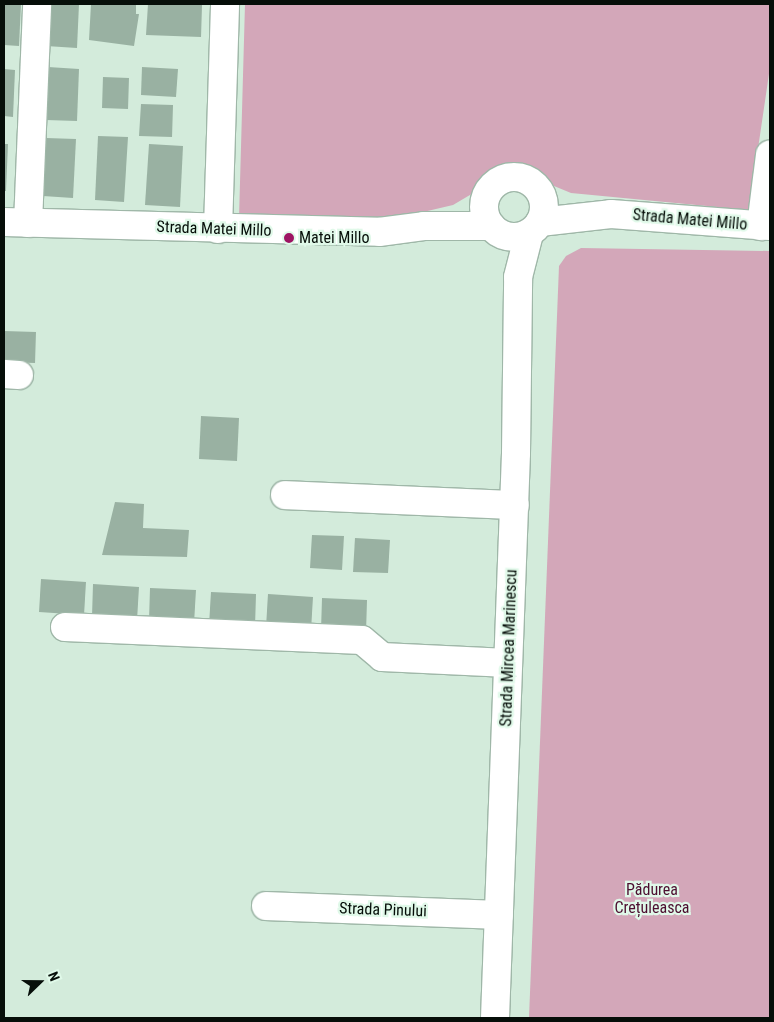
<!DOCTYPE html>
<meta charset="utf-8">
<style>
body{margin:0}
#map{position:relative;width:774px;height:1022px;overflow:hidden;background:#d3ebdb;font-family:"Roboto Condensed",sans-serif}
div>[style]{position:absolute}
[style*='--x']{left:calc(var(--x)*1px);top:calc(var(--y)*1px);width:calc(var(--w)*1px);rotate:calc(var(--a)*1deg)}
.green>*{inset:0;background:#d3a7b9}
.building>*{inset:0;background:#99b1a2}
.roads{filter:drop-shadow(1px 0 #9fb7a8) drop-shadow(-1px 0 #9fb7a8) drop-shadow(0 1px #9fb7a8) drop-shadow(0 -1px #9fb7a8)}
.minor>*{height:28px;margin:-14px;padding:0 14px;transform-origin:14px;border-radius:14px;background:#fff}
.minor>.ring{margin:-14px;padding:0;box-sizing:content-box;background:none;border:28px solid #fff;border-radius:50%}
.dots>*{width:14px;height:14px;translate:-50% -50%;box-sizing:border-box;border:2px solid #e0f9e9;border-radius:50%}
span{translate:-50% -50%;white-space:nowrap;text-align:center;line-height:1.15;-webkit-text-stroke:4.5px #e0f9e9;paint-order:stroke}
.street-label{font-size:16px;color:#060e09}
.poi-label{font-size:16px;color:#060e09}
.left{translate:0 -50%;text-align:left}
.park-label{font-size:16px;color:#4c0d2f}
.frame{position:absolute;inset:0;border:5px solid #060e09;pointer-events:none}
.north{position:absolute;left:15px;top:957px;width:50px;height:50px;-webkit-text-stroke:4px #e0f9e9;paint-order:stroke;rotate:68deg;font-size:14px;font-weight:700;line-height:20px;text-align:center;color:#060e09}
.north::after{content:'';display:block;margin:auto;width:18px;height:22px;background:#060e09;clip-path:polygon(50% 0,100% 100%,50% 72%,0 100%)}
</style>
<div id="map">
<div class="green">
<div style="clip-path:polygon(245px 4px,770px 4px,770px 67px,749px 210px,571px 193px,554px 186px,537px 171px,514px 166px,491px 174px,475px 192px,453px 205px,389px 220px,239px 218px)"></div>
<div style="clip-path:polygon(581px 248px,770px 251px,770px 1018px,529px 1018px,559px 266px,566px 256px)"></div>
</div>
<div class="building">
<div style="clip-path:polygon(4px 4px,21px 4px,19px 46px,4px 45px)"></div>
<div style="clip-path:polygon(48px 4px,79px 4px,77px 48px,46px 46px)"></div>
<div style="clip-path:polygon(91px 4px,136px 4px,136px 14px,139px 14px,134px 46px,89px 40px)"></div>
<div style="clip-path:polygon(148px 4px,202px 5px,201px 37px,146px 35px)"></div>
<div style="clip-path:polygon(48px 67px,79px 69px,77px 121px,46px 120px)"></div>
<div style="clip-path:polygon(142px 67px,178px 69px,176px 97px,141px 95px)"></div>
<div style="clip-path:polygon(4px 69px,15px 70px,13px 117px,4px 116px)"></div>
<div style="clip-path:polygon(103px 77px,129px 78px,128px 109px,102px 108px)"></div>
<div style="clip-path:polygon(141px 104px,173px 105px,172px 137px,139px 136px)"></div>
<div style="clip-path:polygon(98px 136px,128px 137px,124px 202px,95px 200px)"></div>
<div style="clip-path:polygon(46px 138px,76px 139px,73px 198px,43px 196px)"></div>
<div style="clip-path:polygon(4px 144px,8px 144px,6px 191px,4px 191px)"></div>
<div style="clip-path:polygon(149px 144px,183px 146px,180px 207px,145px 205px)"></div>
<div style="clip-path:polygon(4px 331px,36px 332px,35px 363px,4px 362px)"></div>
<div style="clip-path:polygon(201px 416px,239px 418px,237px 461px,199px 459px)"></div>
<div style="clip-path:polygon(115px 502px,144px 504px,143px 528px,189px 530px,187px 557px,102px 555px)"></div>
<div style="clip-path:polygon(312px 535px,344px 536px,342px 570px,310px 568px)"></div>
<div style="clip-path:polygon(355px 538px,390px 540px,388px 573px,353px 572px)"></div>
<div style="clip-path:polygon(41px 579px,86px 582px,84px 615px,39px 612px)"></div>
<div style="clip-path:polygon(93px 584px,139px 587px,137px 620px,92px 617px)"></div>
<div style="clip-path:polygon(150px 588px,196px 590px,194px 623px,149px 621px)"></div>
<div style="clip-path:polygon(211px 592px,256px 594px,255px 627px,209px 625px)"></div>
<div style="clip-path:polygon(268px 594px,313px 597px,311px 630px,266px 627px)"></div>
<div style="clip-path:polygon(322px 598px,367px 600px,366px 633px,321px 630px)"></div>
</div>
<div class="roads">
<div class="minor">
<div class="ring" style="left:484px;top:177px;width:32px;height:32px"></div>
<div style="--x:4;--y:222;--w:375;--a:1.5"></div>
<div style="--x:379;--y:232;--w:45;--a:-7.6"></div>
<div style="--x:424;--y:226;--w:67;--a:0"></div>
<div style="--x:540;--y:222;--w:71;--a:-6.4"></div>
<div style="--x:611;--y:214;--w:159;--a:4.3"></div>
<div style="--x:28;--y:223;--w:219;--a:-87.6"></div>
<div style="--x:761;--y:226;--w:72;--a:-82.8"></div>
<div style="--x:218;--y:229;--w:225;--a:-88.2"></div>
<div style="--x:4;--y:374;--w:15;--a:4"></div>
<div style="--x:285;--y:495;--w:230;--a:2.5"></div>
<div style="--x:65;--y:627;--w:297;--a:2.5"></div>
<div style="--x:362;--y:640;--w:26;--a:40"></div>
<div style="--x:382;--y:657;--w:126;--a:2.7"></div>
<div style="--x:266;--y:906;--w:233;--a:2.2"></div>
<div style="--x:495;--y:1018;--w:565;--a:-87.87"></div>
<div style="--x:516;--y:453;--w:176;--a:-89.3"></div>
<div style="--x:518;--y:277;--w:44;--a:-75.7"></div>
</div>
</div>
<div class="dots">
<div style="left:289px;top:238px;background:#9d1463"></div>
</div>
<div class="street-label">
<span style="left:690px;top:220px;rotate:5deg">Strada Matei Millo</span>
<span style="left:214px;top:229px;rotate:2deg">Strada Matei Millo</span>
<span style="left:509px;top:648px;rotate:-88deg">Strada Mircea Marinescu</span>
<span style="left:383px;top:910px;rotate:2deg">Strada Pinului</span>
</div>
<div class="poi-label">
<span class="left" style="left:299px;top:238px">Matei Millo</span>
</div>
<div class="park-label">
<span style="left:652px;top:899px">Pădurea<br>Crețuleasca</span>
</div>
<div class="frame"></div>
<div class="north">N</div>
</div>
